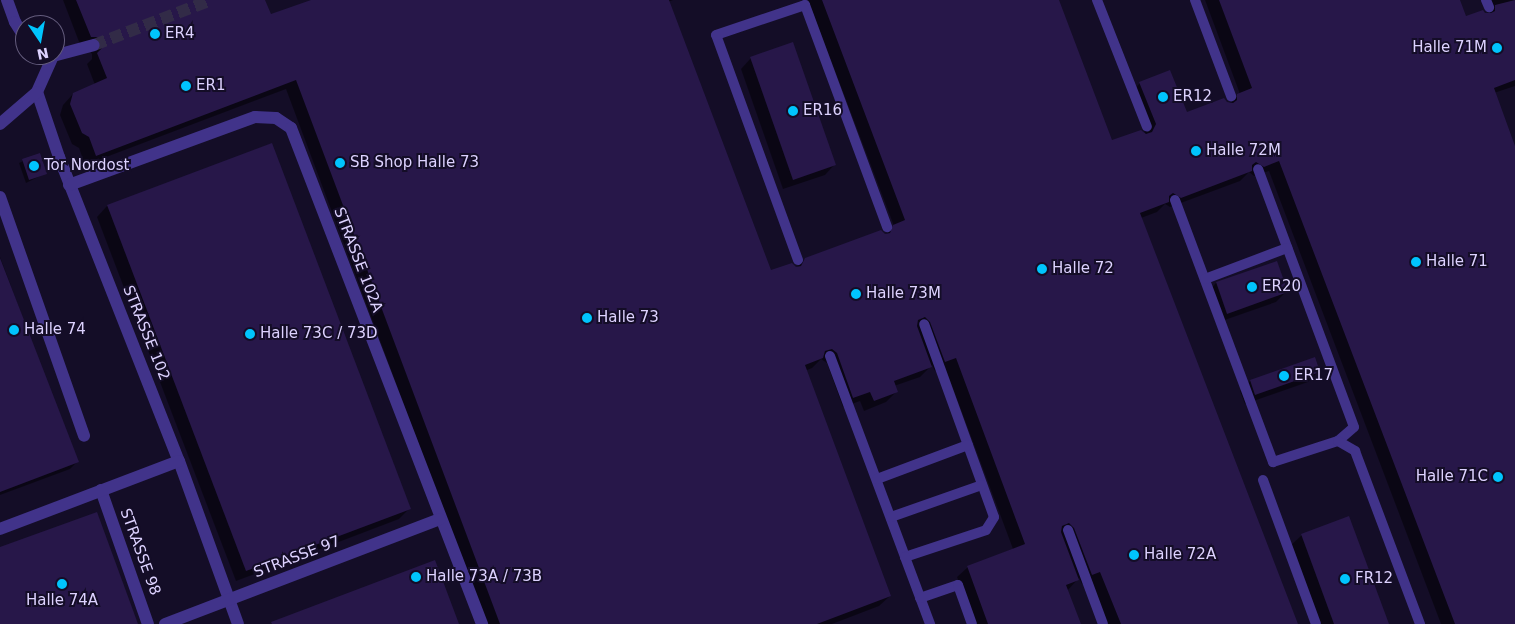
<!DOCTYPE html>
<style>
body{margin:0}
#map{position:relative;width:1515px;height:624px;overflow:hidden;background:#140d27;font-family:"DejaVu Sans",sans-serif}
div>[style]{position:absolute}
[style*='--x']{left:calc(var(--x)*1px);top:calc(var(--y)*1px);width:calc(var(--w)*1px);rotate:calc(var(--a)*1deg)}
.shadow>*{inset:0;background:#0007}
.building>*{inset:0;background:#271749}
.street-tunnel>*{height:12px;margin-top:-6px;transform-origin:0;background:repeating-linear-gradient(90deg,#322b47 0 12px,transparent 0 18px)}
.lane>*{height:10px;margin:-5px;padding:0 5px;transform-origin:5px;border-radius:5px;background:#41338a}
.street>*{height:12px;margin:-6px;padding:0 6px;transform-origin:6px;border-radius:6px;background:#41338a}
.dots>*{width:14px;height:14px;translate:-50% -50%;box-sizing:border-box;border:2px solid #140d27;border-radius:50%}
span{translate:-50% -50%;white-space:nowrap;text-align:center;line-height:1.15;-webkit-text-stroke:4px #140d27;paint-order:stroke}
.poi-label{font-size:15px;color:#ddd2ff}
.left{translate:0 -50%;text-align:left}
.right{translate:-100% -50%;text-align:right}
.street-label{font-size:15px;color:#ddd2ff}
.north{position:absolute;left:15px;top:15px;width:50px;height:50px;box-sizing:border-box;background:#140d27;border:1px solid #645c7d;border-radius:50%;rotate:168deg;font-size:14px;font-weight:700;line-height:20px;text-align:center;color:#ddd2ff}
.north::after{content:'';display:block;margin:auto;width:18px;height:22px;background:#00c4fd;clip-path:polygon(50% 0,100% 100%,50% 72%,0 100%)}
</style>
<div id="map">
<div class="shadow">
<div style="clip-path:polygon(63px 0,264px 0,270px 16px,314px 0,673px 0,668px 2px,771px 272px,796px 268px,805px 259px,885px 235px,894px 226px,808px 0,1058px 0,1111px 142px,1141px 131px,1145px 133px,1130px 94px,1140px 83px,1186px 114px,1229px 103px,1240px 94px,1205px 0,1458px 0,1465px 18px,1488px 14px,1484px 0,1515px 0,1515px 86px,1494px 93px,1515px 149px,1515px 624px,1441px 624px,1269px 171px,1254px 176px,1249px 172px,1240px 181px,1170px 207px,1165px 204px,1157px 212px,1141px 218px,1296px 624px,1107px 624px,1090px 581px,1082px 584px,1079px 578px,1067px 591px,1079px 624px,975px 624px,957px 577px,968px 567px,1013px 549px,945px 367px,935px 371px,932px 365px,920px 377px,894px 386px,896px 392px,886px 402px,864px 411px,860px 401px,843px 407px,827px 363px,821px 359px,812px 368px,805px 371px,890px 596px,879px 606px,832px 624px,486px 624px,286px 89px,85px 165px,79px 148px,72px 144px,60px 115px,63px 105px,73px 94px,95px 85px,87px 64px,92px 59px,92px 54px,86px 47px,81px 47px)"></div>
<div style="clip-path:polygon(751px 58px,835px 164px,825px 175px,783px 189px,741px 69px)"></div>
<div style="clip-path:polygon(271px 144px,410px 508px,399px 519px,236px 581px,97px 217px,107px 206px)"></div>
<div style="clip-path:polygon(39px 154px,46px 173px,26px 183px,19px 163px)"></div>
<div style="clip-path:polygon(0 257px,77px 462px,70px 469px,0 495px)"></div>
<div style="clip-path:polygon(1276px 263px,1286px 292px,1276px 302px,1216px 323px,1206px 294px,1216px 283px)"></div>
<div style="clip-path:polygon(1314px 359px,1318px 372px,1308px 382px,1245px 404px,1240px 391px,1250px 381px)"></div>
<div style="clip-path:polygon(1302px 535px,1388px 624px,1320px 624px,1291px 545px)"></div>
</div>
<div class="building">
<div style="clip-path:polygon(76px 0,265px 0,271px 14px,311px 0,669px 0,771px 270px,792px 263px,796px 267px,801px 266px,805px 258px,881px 230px,885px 234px,890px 233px,893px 225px,905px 220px,822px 0,1059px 0,1112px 140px,1141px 130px,1146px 134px,1152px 132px,1156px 124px,1139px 82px,1170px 70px,1187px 112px,1224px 98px,1227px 102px,1233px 103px,1237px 100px,1237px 94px,1252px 88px,1219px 0,1460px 0,1466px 16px,1483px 10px,1485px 13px,1491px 13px,1495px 11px,1495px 5px,1515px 0,1515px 80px,1494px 88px,1515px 146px,1515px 624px,1455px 624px,1279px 161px,1264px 167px,1256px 162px,1252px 165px,1252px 171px,1181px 198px,1173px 193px,1169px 196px,1169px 202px,1140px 213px,1298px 624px,1121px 624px,1100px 572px,1092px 575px,1074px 528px,1069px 523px,1062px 526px,1061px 532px,1079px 580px,1066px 585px,1081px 624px,988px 624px,967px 566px,1025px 544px,956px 358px,945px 362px,930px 322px,925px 317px,918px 320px,917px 326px,932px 367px,894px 381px,898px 392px,874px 401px,870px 392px,853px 398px,837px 353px,832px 349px,825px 351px,823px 358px,805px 365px,891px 596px,817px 624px,500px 624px,296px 80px,96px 156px,89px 137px,82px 133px,70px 104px,73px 93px,107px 78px,97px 53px,102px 48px,102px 42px,97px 37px,91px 37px)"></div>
<div style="clip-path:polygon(793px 42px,836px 165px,793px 180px,750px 57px)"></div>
<div style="clip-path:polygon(272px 143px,411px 509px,246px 571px,107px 205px)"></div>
<div style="clip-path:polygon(40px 153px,47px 174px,29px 180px,22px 159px)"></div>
<div style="clip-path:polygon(0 258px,79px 462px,0 492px)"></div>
<div style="clip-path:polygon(1277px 261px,1288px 292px,1227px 314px,1216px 282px)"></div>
<div style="clip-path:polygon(1315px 357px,1320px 372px,1255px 395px,1250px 380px)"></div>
<div style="clip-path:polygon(97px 512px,138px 624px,0 624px,0 547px)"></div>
<div style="clip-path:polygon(1349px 516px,1389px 624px,1334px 624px,1301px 534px)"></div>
<div style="clip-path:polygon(435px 560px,459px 624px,272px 624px,271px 622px)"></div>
</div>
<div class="street-tunnel">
<div style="--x:94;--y:45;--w:125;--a:-21"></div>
</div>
<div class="lane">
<div style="--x:1097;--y:0;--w:136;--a:68.5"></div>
<div style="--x:1195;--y:0;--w:103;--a:69.4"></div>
<div style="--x:1486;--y:0;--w:8;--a:67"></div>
<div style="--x:1175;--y:200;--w:280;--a:69.5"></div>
<div style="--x:1273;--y:462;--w:68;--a:-17.9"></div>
<div style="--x:1338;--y:441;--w:21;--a:-41"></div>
<div style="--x:1354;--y:427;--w:275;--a:-110.4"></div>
<div style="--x:798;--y:260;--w:239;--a:-110"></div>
<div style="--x:716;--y:35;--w:94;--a:-18.6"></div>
<div style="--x:805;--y:5;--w:237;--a:69.7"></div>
<div style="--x:1205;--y:279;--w:88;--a:-20.7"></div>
<div style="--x:830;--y:356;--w:215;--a:69.5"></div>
<div style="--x:905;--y:557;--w:85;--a:-18.4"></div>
<div style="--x:986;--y:530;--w:15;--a:-58"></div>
<div style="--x:994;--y:517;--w:205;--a:-109.9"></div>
<div style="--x:1338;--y:441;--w:20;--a:30"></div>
<div style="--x:1355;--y:451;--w:185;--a:69.4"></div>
<div style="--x:877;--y:479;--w:97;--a:-20.5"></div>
<div style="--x:1263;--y:480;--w:153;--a:69.8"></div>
<div style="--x:891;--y:517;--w:96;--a:-19.4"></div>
<div style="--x:1068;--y:530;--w:100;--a:69.6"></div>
<div style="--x:905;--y:557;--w:72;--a:69.5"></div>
<div style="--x:920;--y:598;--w:40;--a:-18.9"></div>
<div style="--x:958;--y:585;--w:41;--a:70.3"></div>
</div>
<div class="street">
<div style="--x:7;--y:0;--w:23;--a:70"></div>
<div style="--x:15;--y:22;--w:19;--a:58"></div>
<div style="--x:53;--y:56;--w:39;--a:114"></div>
<div style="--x:37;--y:92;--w:69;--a:71.3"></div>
<div style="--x:59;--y:157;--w:327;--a:68.5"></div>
<div style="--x:179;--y:461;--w:173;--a:70.1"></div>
<div style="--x:53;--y:56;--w:42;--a:-15"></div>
<div style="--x:0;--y:124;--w:49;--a:-40.9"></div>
<div style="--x:69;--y:185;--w:198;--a:-20.1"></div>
<div style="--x:255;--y:117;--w:21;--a:3"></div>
<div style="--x:276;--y:118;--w:18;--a:34"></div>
<div style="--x:291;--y:128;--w:532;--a:68.94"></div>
<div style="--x:0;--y:197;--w:253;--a:70.6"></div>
<div style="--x:101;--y:490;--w:142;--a:70.7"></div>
<div style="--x:0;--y:529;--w:191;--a:-20.8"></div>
<div style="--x:165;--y:624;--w:294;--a:-20.9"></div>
</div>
<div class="dots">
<div style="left:155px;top:34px;background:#00c4fd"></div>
<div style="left:1497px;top:48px;background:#00c4fd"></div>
<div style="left:186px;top:86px;background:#00c4fd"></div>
<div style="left:1163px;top:97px;background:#00c4fd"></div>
<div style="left:793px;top:111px;background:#00c4fd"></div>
<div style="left:1196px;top:151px;background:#00c4fd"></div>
<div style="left:340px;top:163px;background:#00c4fd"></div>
<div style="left:34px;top:166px;background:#00c4fd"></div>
<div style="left:1416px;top:262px;background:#00c4fd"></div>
<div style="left:1042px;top:269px;background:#00c4fd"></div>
<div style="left:1252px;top:287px;background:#00c4fd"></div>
<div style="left:856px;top:294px;background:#00c4fd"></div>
<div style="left:587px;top:318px;background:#00c4fd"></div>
<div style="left:14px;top:330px;background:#00c4fd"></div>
<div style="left:250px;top:334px;background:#00c4fd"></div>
<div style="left:1284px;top:376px;background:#00c4fd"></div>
<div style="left:1498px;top:477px;background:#00c4fd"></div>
<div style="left:1134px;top:555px;background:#00c4fd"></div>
<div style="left:416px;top:577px;background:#00c4fd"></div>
<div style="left:1345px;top:579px;background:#00c4fd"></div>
<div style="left:62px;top:584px;background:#00c4fd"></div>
</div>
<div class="poi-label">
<span class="left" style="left:165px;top:34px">ER4</span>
<span class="right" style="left:1487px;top:48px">Halle 71M</span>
<span class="left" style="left:196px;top:86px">ER1</span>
<span class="left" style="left:1173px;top:97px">ER12</span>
<span class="left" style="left:803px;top:111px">ER16</span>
<span class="left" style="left:1206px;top:151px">Halle 72M</span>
<span class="left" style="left:350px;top:163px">SB Shop Halle 73</span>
<span class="left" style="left:44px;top:166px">Tor Nordost</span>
<span class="left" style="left:1426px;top:262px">Halle 71</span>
<span class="left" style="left:1052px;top:269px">Halle 72</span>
<span class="left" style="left:1262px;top:287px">ER20</span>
<span class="left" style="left:866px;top:294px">Halle 73M</span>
<span class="left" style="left:597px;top:318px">Halle 73</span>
<span class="left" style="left:24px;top:330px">Halle 74</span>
<span class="left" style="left:260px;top:334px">Halle 73C / 73D</span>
<span class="left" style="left:1294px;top:376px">ER17</span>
<span class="right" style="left:1488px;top:477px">Halle 71C</span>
<span class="left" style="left:1144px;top:555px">Halle 72A</span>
<span class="left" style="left:426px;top:577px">Halle 73A / 73B</span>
<span class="left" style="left:1355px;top:579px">FR12</span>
<span style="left:62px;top:601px">Halle 74A</span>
</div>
<div class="street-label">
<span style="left:358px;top:260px;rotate:69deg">STRASSE 102A</span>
<span style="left:146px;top:333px;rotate:68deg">STRASSE 102</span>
<span style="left:140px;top:552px;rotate:70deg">STRASSE 98</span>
<span style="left:297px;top:557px;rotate:-21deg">STRASSE 97</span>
</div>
<div class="north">N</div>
</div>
